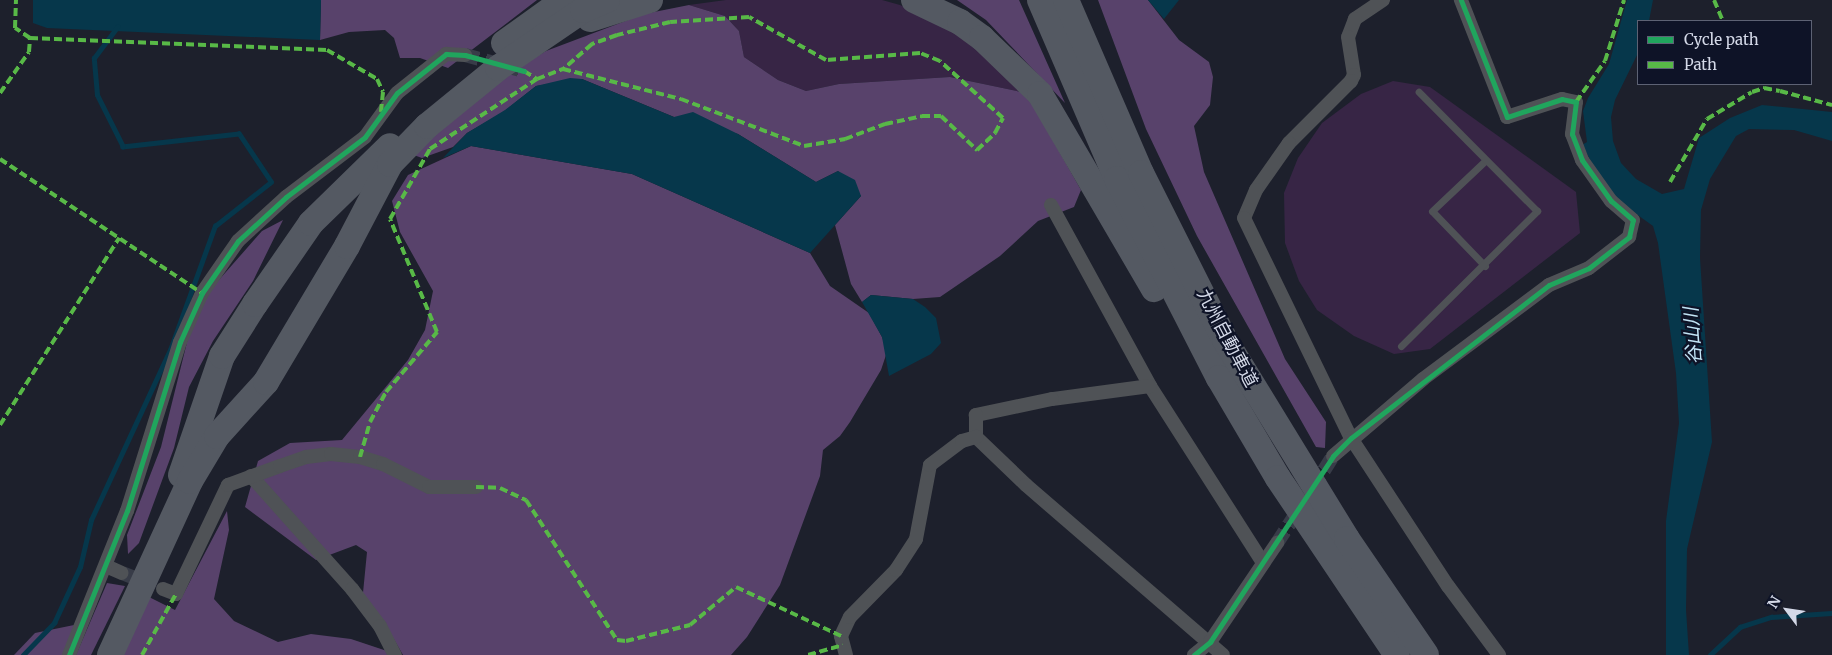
<!DOCTYPE html>
<meta charset="utf-8">
<style>
body{margin:0}
#map{position:relative;width:1832px;height:655px;overflow:hidden;background:#1d202c;font-family:Merriweather,"Noto Sans JP",serif}
div>[style]{position:absolute}
[style*='--x']{left:calc(var(--x)*1px);top:calc(var(--y)*1px);width:calc(var(--w)*1px);rotate:calc(var(--a)*1deg)}
.green>*{inset:0;background:#372545}
.forest>*{inset:0;background:#58426b}
.water>*{inset:0;background:#06374b}
.stream>*{height:4.5px;margin:-2.25px;padding:0 2.25px;transform-origin:2.25px;border-radius:2.25px;background:#06374b}
.minor-tunnel>*{height:14px;margin-top:-7px;transform-origin:0;background:repeating-linear-gradient(90deg,#383c48 0 14px,transparent 0 21px)}
.service>*{height:7px;margin:-3.5px;padding:0 3.5px;transform-origin:3.5px;border-radius:3.5px;background:#4f5256}
.minor>*{height:14px;margin:-7px;padding:0 7px;transform-origin:7px;border-radius:7px;background:#4f5256}
.motorway>*{height:26px;margin:-13px;padding:0 13px;transform-origin:13px;border-radius:13px;background:#545962}
.quiet>*{height:4px;margin-top:-2px;transform-origin:0;background:repeating-linear-gradient(90deg,#58b947 0 8px,transparent 0 12px)}
.cycleway>*{height:5px;margin:-2.5px;padding:0 2.5px;transform-origin:2.5px;border-radius:2.5px;background:#20a55d}
span{translate:-50% -50%;white-space:nowrap;text-align:center;line-height:1.15;-webkit-text-stroke:4.5px #0e1327;paint-order:stroke}
.street-label{font-size:18px;color:#d4d9e8}
.water-label{font-size:19px;color:#c2e4f6;font-style:italic}
.legend{position:absolute;left:1637px;top:20px;width:175px;height:65px;box-sizing:border-box;background:#0e1327;border:1px solid #5d6274;margin:0;padding:6px 9px;list-style:none;font-size:15px;color:#d4d9e8}
.legend li{display:flex;align-items:center;gap:10px;height:25px}
.legend b{width:25px;border:1px solid #5d6274}
.north{position:absolute;left:1762px;top:585px;width:50px;height:50px;-webkit-text-stroke:4px #0e1327;paint-order:stroke;rotate:301deg;font-size:14px;font-weight:700;line-height:20px;text-align:center;color:#d4d9e8}
.north::after{content:'';display:block;margin:auto;width:18px;height:22px;background:#d4d9e8;clip-path:polygon(50% 0,100% 100%,50% 72%,0 100%)}
</style>
<div id="map">
<div class="green">
<div style="clip-path:polygon(726px 0,882px 0,900px 5px,948px 28px,992px 61px,1026px 93px,950px 77px,839px 84px,806px 91px,778px 80px,744px 57px,739px 31px,725px 16px,689px 5px)"></div>
<div style="clip-path:polygon(1393px 81px,1430px 87px,1576px 192px,1580px 233px,1430px 349px,1394px 354px,1354px 336px,1317px 310px,1299px 281px,1285px 243px,1284px 193px,1298px 158px,1322px 123px,1361px 94px)"></div>
</div>
<div class="forest">
<div style="clip-path:polygon(321px 0,537px 0,448px 68px,420px 58px,400px 58px,394px 38px,385px 30px,349px 32px,320px 40px)"></div>
<div style="clip-path:polygon(957px 0,1019px 0,1065px 103px,986px 20px)"></div>
<div style="clip-path:polygon(1098px 0,1148px 0,1179px 40px,1209px 62px,1213px 77px,1210px 105px,1194px 126px,1204px 172px,1285px 359px,1326px 422px,1325px 448px,1316px 447px,1197px 236px,1146px 129px)"></div>
<div style="clip-path:polygon(689px 5px,725px 16px,739px 31px,744px 57px,778px 80px,806px 91px,839px 84px,950px 77px,1026px 93px,1081px 190px,1074px 207px,1038px 221px,1000px 256px,940px 297px,913px 299px,871px 295px,862px 302px,851px 284px,835px 225px,861px 196px,838px 171px,816px 182px,738px 134px,674px 117px,582px 79px,536px 86px,502px 113px,467px 133px,453px 147px,422px 158px,411px 154px,492px 83px,546px 51px,644px 14px)"></div>
<div style="clip-path:polygon(471px 146px,632px 174px,810px 253px,830px 286px,869px 313px,882px 337px,887px 352px,881px 370px,850px 422px,840px 436px,823px 450px,820px 476px,780px 585px,747px 637px,731px 655px,403px 655px,388px 629px,362px 603px,367px 552px,356px 545px,316px 560px,245px 507px,258px 461px,290px 443px,342px 440px,408px 360px,425px 330px,433px 291px,400px 232px,392px 201px,408px 175px)"></div>
<div style="clip-path:polygon(283px 220px,253px 281px,213px 341px,189px 387px,174px 448px,139px 543px,128px 554px,127px 535px,161px 447px,196px 306px,262px 231px)"></div>
<div style="clip-path:polygon(227px 511px,229px 530px,214px 599px,234px 621px,278px 642px,311px 634px,351px 639px,387px 651px,390px 655px,123px 655px,145px 595px,175px 610px)"></div>
<div style="clip-path:polygon(107px 583px,125px 586px,91px 655px,76px 655px)"></div>
<div style="clip-path:polygon(74px 625px,64px 655px,14px 655px,35px 633px)"></div>
</div>
<div class="water">
<div style="clip-path:polygon(33px 0,321px 0,320px 40px,47px 28px,33px 23px)"></div>
<div style="clip-path:polygon(1148px 0,1179px 0,1164px 19px)"></div>
<div style="clip-path:polygon(1627px 0,1653px 0,1649px 21px,1638px 21px,1638px 53px,1615px 100px,1611px 117px,1613px 141px,1621px 163px,1636px 179px,1662px 194px,1684px 189px,1699px 138px,1730px 118px,1762px 105px,1832px 112px,1832px 141px,1794px 130px,1749px 129px,1736px 136px,1710px 179px,1701px 210px,1700px 258px,1712px 442px,1687px 549px,1686px 610px,1689px 655px,1666px 655px,1666px 521px,1679px 423px,1676px 373px,1658px 243px,1653px 226px,1628px 208px,1604px 185px,1582px 145px,1587px 142px,1583px 111px,1588px 98px,1609px 64px)"></div>
<div style="clip-path:polygon(570px 78px,582px 79px,674px 117px,693px 112px,738px 134px,816px 182px,838px 171px,855px 180px,861px 196px,810px 253px,632px 174px,471px 146px,443px 158px,467px 133px,505px 110px,536px 86px)"></div>
<div style="clip-path:polygon(871px 295px,913px 299px,925px 307px,936px 318px,941px 343px,931px 354px,889px 376px,882px 337px,862px 302px)"></div>
</div>
<div class="stream">
<div style="--x:23;--y:655;--w:45;--a:-45.9"></div>
<div style="--x:54;--y:623;--w:62;--a:-65.1"></div>
<div style="--x:80;--y:567;--w:48;--a:-76.8"></div>
<div style="--x:91;--y:520;--w:187;--a:-65.1"></div>
<div style="--x:170;--y:350;--w:132;--a:-70.1"></div>
<div style="--x:215;--y:226;--w:71;--a:-38.2"></div>
<div style="--x:271;--y:182;--w:58;--a:-123.7"></div>
<div style="--x:239;--y:134;--w:117;--a:173.6"></div>
<div style="--x:123;--y:147;--w:58;--a:-116.6"></div>
<div style="--x:97;--y:95;--w:37;--a:-95"></div>
<div style="--x:94;--y:58;--w:39;--a:-53"></div>
<div style="--x:1710;--y:655;--w:41;--a:-43"></div>
<div style="--x:1740;--y:627;--w:33;--a:-18"></div>
<div style="--x:1771;--y:617;--w:61;--a:-3.8"></div>
</div>
<div class="minor-tunnel">
<div style="--x:465;--y:55;--w:61;--a:15.2"></div>
<div style="--x:1313;--y:488;--w:38;--a:-58"></div>
<div style="--x:1277;--y:543;--w:44;--a:-57"></div>
<div style="--x:122;--y:573;--w:44;--a:21.3"></div>
</div>
<div class="service">
<div style="--x:1485;--y:266;--w:76;--a:-133.9"></div>
<div style="--x:1432;--y:211;--w:74;--a:-43.4"></div>
<div style="--x:1401;--y:346;--w:192;--a:-44.8"></div>
<div style="--x:1537;--y:211;--w:168;--a:-134.8"></div>
</div>
<div class="minor">
<div style="--x:1383;--y:0;--w:34;--a:146"></div>
<div style="--x:1355;--y:19;--w:19;--a:111"></div>
<div style="--x:1348;--y:37;--w:38;--a:81"></div>
<div style="--x:1354;--y:75;--w:7;--a:117"></div>
<div style="--x:1351;--y:81;--w:88;--a:135"></div>
<div style="--x:1289;--y:143;--w:57;--a:125.1"></div>
<div style="--x:1256;--y:190;--w:30;--a:113"></div>
<div style="--x:1244;--y:218;--w:245;--a:64.1"></div>
<div style="--x:1351;--y:438;--w:177;--a:56.8"></div>
<div style="--x:1448;--y:586;--w:86;--a:53.5"></div>
<div style="--x:1051;--y:205;--w:206;--a:61.3"></div>
<div style="--x:1150;--y:386;--w:210;--a:57.4"></div>
<div style="--x:1150;--y:386;--w:99;--a:172.4"></div>
<div style="--x:1052;--y:399;--w:78;--a:168.1"></div>
<div style="--x:976;--y:415;--w:22;--a:90"></div>
<div style="--x:976;--y:437;--w:69;--a:43.8"></div>
<div style="--x:1026;--y:485;--w:260;--a:40.8"></div>
<div style="--x:1333;--y:456;--w:118;--a:-40.5"></div>
<div style="--x:1423;--y:379;--w:157;--a:-36.7"></div>
<div style="--x:1549;--y:285;--w:43;--a:-23"></div>
<div style="--x:1589;--y:268;--w:51;--a:-37.8"></div>
<div style="--x:1629;--y:237;--w:17;--a:-77"></div>
<div style="--x:1633;--y:220;--w:29;--a:-139"></div>
<div style="--x:1611;--y:201;--w:50;--a:-125.3"></div>
<div style="--x:1582;--y:160;--w:28;--a:-111"></div>
<div style="--x:1572;--y:134;--w:32;--a:-83"></div>
<div style="--x:1576;--y:102;--w:14;--a:-168"></div>
<div style="--x:1562;--y:99;--w:58;--a:161.9"></div>
<div style="--x:1507;--y:117;--w:126;--a:-111.5"></div>
<div style="--x:251;--y:476;--w:152;--a:48.2"></div>
<div style="--x:352;--y:589;--w:46;--a:52.9"></div>
<div style="--x:380;--y:626;--w:33;--a:63"></div>
<div style="--x:106;--y:566;--w:17;--a:24"></div>
<div style="--x:163;--y:589;--w:14;--a:21"></div>
<div style="--x:176;--y:594;--w:121;--a:-64.5"></div>
<div style="--x:228;--y:485;--w:55;--a:-20.1"></div>
<div style="--x:280;--y:466;--w:28;--a:-19"></div>
<div style="--x:306;--y:457;--w:25;--a:-7"></div>
<div style="--x:331;--y:454;--w:29;--a:6"></div>
<div style="--x:360;--y:457;--w:24;--a:17"></div>
<div style="--x:383;--y:464;--w:51;--a:26.6"></div>
<div style="--x:429;--y:487;--w:47;--a:0"></div>
<div style="--x:69;--y:655;--w:155;--a:-68.1"></div>
<div style="--x:127;--y:511;--w:177;--a:-72.6"></div>
<div style="--x:180;--y:342;--w:54;--a:-65.8"></div>
<div style="--x:202;--y:293;--w:63;--a:-55.3"></div>
<div style="--x:238;--y:241;--w:65;--a:-42.5"></div>
<div style="--x:286;--y:197;--w:99;--a:-37.2"></div>
<div style="--x:365;--y:137;--w:54;--a:-54"></div>
<div style="--x:397;--y:93;--w:63;--a:-38.5"></div>
<div style="--x:446;--y:54;--w:19;--a:3"></div>
<div style="--x:846;--y:655;--w:20;--a:-105"></div>
<div style="--x:841;--y:636;--w:21;--a:-65"></div>
<div style="--x:850;--y:617;--w:66;--a:-45.6"></div>
<div style="--x:896;--y:570;--w:37;--a:-57"></div>
<div style="--x:916;--y:539;--w:75;--a:-79.3"></div>
<div style="--x:930;--y:465;--w:40;--a:-37"></div>
<div style="--x:962;--y:441;--w:15;--a:-16"></div>
<div style="--x:1194;--y:655;--w:21;--a:-39"></div>
<div style="--x:1210;--y:642;--w:120;--a:-55.9"></div>
</div>
<div class="motorway">
<div style="--x:914;--y:0;--w:51;--a:25.6"></div>
<div style="--x:960;--y:22;--w:27;--a:36"></div>
<div style="--x:982;--y:38;--w:81;--a:44"></div>
<div style="--x:1040;--y:94;--w:226;--a:59.7"></div>
<div style="--x:1040;--y:0;--w:195;--a:66.7"></div>
<div style="--x:1117;--y:179;--w:224;--a:62.9"></div>
<div style="--x:1219;--y:378;--w:116;--a:59.5"></div>
<div style="--x:1278;--y:478;--w:213;--a:56.1"></div>
<div style="--x:1066;--y:0;--w:189;--a:66.6"></div>
<div style="--x:1141;--y:173;--w:187;--a:63.3"></div>
<div style="--x:1225;--y:340;--w:233;--a:58.5"></div>
<div style="--x:1347;--y:539;--w:140;--a:55.7"></div>
<div style="--x:590;--y:19;--w:63;--a:-17.6"></div>
<div style="--x:504;--y:43;--w:74;--a:-35.6"></div>
<div style="--x:181;--y:475;--w:126;--a:-71"></div>
<div style="--x:222;--y:356;--w:62;--a:-57.6"></div>
<div style="--x:255;--y:304;--w:98;--a:-55.3"></div>
<div style="--x:311;--y:223;--w:110;--a:-44.3"></div>
<div style="--x:110;--y:655;--w:192;--a:-65.3"></div>
<div style="--x:190;--y:481;--w:52;--a:-59"></div>
<div style="--x:217;--y:436;--w:73;--a:-47.8"></div>
<div style="--x:266;--y:382;--w:158;--a:-59.2"></div>
<div style="--x:347;--y:246;--w:93;--a:-62.3"></div>
<div style="--x:390;--y:164;--w:53;--a:-45.8"></div>
<div style="--x:427;--y:126;--w:92;--a:-39.2"></div>
<div style="--x:498;--y:68;--w:103;--a:-34.3"></div>
<div style="--x:583;--y:10;--w:26;--a:-23"></div>
</div>
<div class="quiet">
<div style="--x:1714;--y:0;--w:23;--a:67"></div>
<div style="--x:30;--y:38;--w:297;--a:2.3"></div>
<div style="--x:327;--y:50;--w:58;--a:30.1"></div>
<div style="--x:377;--y:79;--w:14;--a:65"></div>
<div style="--x:383;--y:92;--w:20;--a:96"></div>
<div style="--x:524;--y:71;--w:15;--a:32"></div>
<div style="--x:537;--y:79;--w:28;--a:-21"></div>
<div style="--x:563;--y:69;--w:122;--a:14.3"></div>
<div style="--x:681;--y:99;--w:132;--a:20.9"></div>
<div style="--x:804;--y:146;--w:42;--a:-9.7"></div>
<div style="--x:845;--y:139;--w:43;--a:-20.6"></div>
<div style="--x:885;--y:124;--w:38;--a:-12"></div>
<div style="--x:922;--y:116;--w:19;--a:0"></div>
<div style="--x:941;--y:116;--w:50;--a:43.4"></div>
<div style="--x:977;--y:150;--w:25;--a:-43"></div>
<div style="--x:995;--y:133;--w:17;--a:-62"></div>
<div style="--x:1003;--y:118;--w:85;--a:-137.9"></div>
<div style="--x:940;--y:61;--w:22;--a:-158"></div>
<div style="--x:920;--y:53;--w:94;--a:175.7"></div>
<div style="--x:826;--y:60;--w:88;--a:-150.8"></div>
<div style="--x:749;--y:17;--w:79;--a:176.4"></div>
<div style="--x:670;--y:22;--w:55;--a:166.2"></div>
<div style="--x:617;--y:35;--w:27;--a:160"></div>
<div style="--x:592;--y:44;--w:38;--a:139"></div>
<div style="--x:0;--y:93;--w:50;--a:-54.7"></div>
<div style="--x:29;--y:52;--w:14;--a:-86"></div>
<div style="--x:30;--y:38;--w:18;--a:-146"></div>
<div style="--x:15;--y:28;--w:28;--a:-88"></div>
<div style="--x:1576;--y:102;--w:50;--a:-54.7"></div>
<div style="--x:1605;--y:61;--w:64;--a:-72.7"></div>
<div style="--x:0;--y:159;--w:242;--a:33.6"></div>
<div style="--x:1670;--y:182;--w:73;--a:-59.6"></div>
<div style="--x:1707;--y:119;--w:52;--a:-31"></div>
<div style="--x:1752;--y:92;--w:13;--a:-18"></div>
<div style="--x:1764;--y:88;--w:16;--a:11"></div>
<div style="--x:1780;--y:91;--w:54;--a:15.1"></div>
<div style="--x:0;--y:425;--w:222;--a:-57.5"></div>
<div style="--x:360;--y:457;--w:36;--a:-74"></div>
<div style="--x:370;--y:422;--w:34;--a:-62"></div>
<div style="--x:386;--y:392;--w:79;--a:-49.6"></div>
<div style="--x:437;--y:332;--w:122;--a:-112.6"></div>
<div style="--x:390;--y:219;--w:81;--a:-60.3"></div>
<div style="--x:430;--y:149;--w:128;--a:-33.2"></div>
<div style="--x:476;--y:487;--w:24;--a:2"></div>
<div style="--x:500;--y:488;--w:29;--a:25"></div>
<div style="--x:526;--y:500;--w:167;--a:57"></div>
<div style="--x:617;--y:640;--w:9;--a:6"></div>
<div style="--x:626;--y:641;--w:66;--a:-14"></div>
<div style="--x:690;--y:625;--w:60;--a:-39.6"></div>
<div style="--x:736;--y:587;--w:116;--a:25"></div>
<div style="--x:142;--y:655;--w:70;--a:-60.9"></div>
<div style="--x:808;--y:655;--w:36;--a:-16"></div>
</div>
<div class="cycleway">
<div style="--x:69;--y:655;--w:155;--a:-68.1"></div>
<div style="--x:127;--y:511;--w:177;--a:-72.6"></div>
<div style="--x:180;--y:342;--w:54;--a:-65.8"></div>
<div style="--x:202;--y:293;--w:63;--a:-55.3"></div>
<div style="--x:238;--y:241;--w:65;--a:-42.5"></div>
<div style="--x:286;--y:197;--w:99;--a:-37.2"></div>
<div style="--x:365;--y:137;--w:54;--a:-54"></div>
<div style="--x:397;--y:93;--w:63;--a:-38.5"></div>
<div style="--x:446;--y:54;--w:19;--a:3"></div>
<div style="--x:465;--y:55;--w:61;--a:15.2"></div>
<div style="--x:1194;--y:655;--w:21;--a:-39"></div>
<div style="--x:1210;--y:642;--w:223;--a:-56.5"></div>
<div style="--x:1333;--y:456;--w:25;--a:-45"></div>
<div style="--x:1351;--y:438;--w:250;--a:-37.7"></div>
<div style="--x:1549;--y:285;--w:43;--a:-23"></div>
<div style="--x:1589;--y:268;--w:51;--a:-37.8"></div>
<div style="--x:1629;--y:237;--w:17;--a:-77"></div>
<div style="--x:1633;--y:220;--w:29;--a:-139"></div>
<div style="--x:1611;--y:201;--w:50;--a:-125.3"></div>
<div style="--x:1582;--y:160;--w:28;--a:-111"></div>
<div style="--x:1572;--y:134;--w:32;--a:-83"></div>
<div style="--x:1576;--y:102;--w:14;--a:-168"></div>
<div style="--x:1562;--y:99;--w:58;--a:161.9"></div>
<div style="--x:1507;--y:117;--w:126;--a:-111.5"></div>
</div>
<div class="street-label">
<span style="left:1227px;top:338px;rotate:62deg">九州自動車道</span>
</div>
<div class="water-label">
<span style="left:1693px;top:336px;rotate:-94deg">谷山川</span>
</div>
<ul class="legend">
<li><b style="height:6px;background:#20a55d"></b>Cycle path</li>
<li><b style="height:6px;background:#58b947"></b>Path</li>
</ul>
<div class="north">N</div>
</div>
